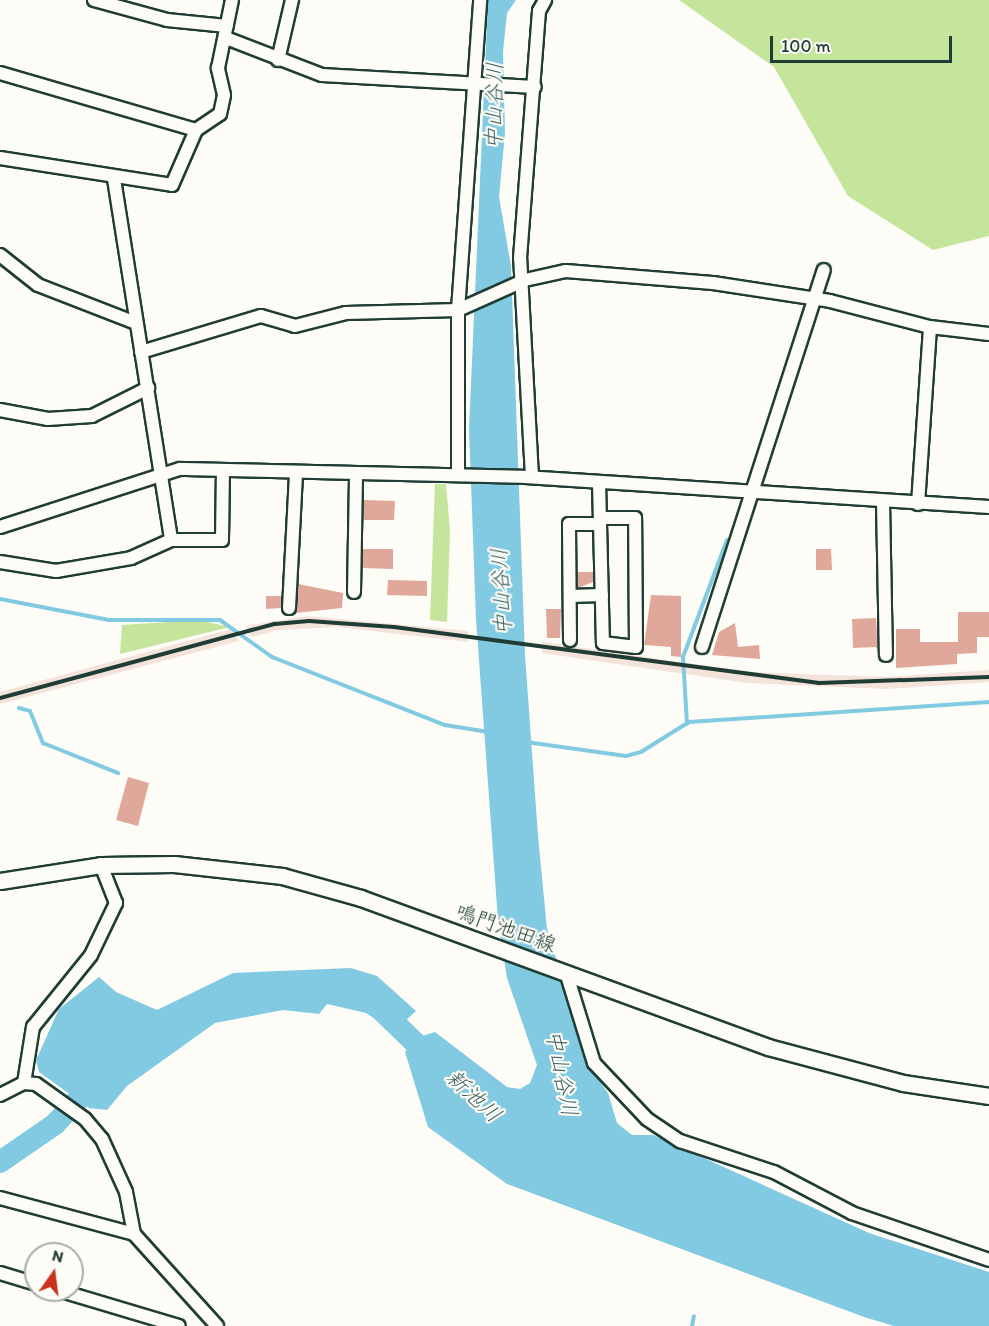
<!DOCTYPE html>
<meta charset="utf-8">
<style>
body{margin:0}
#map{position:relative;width:989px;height:1326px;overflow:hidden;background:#fdfcf7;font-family:Itim,"Klee One",sans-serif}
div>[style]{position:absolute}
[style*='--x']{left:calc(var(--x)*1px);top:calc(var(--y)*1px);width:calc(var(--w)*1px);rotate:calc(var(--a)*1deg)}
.built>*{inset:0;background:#f4e3db}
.green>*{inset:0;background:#c5e49c}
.water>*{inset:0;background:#81cae1}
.stream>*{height:4px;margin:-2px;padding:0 2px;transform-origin:2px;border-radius:2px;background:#81cae1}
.river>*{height:22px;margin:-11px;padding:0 11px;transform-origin:11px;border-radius:11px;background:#81cae1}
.building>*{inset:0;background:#e0a89a}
.roads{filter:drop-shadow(2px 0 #1f3d34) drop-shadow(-2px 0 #1f3d34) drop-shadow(0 2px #1f3d34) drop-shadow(0 -2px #1f3d34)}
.minor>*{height:12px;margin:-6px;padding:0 6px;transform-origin:6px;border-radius:6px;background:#fdfcf7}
.major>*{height:15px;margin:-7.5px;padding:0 7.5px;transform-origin:7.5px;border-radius:7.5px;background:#fdfcf7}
.rail>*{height:4px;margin:-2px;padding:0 2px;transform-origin:2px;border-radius:2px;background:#1f3d34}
span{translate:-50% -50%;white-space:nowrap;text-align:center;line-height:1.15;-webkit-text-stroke:4.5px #fdfcf7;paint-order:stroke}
.street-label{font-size:21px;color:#1f3d34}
.water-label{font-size:22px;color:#38605f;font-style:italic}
.north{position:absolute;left:24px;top:1242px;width:60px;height:60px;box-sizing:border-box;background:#fdfcf7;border:2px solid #a4b0a9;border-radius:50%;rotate:14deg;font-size:16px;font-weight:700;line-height:24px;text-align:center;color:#1f3d34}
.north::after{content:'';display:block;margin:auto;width:21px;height:27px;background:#c8321e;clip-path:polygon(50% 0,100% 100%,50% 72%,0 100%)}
.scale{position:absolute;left:770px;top:36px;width:182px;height:27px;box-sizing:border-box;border:3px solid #1f3d34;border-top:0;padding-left:8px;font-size:18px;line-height:21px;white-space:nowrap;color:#1f3d34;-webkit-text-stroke:4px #fdfcf7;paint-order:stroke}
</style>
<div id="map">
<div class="built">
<div style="clip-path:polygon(308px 616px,468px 631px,468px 642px,338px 627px,278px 630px,252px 637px,245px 626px)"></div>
<div style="clip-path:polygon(231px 629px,239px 641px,0 704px,0 692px)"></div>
<div style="clip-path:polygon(542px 642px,750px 672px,886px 677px,989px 670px,989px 682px,887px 689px,747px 683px,542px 653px)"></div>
</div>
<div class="green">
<div style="clip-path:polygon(679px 0,989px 0,989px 236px,933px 250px,848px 196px,774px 67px)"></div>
<div style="clip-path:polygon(435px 484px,446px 484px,450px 531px,447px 622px,430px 620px)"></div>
<div style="clip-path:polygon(198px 620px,230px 627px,120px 654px,122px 625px)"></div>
</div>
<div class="water">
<div style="clip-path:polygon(488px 0,516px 0,507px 13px,503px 52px,505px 133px,499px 197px,511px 266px,525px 655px,538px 836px,547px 929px,589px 1067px,608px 1093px,617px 1123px,632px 1135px,653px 1135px,869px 1233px,989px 1272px,989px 1326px,894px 1326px,864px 1317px,507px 1184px,428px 1127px,405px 1052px,419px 1037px,435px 1032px,507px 1087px,520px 1089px,530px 1083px,537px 1065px,507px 978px,498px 920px,476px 619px,469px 429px)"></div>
<div style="clip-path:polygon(351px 968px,377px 976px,416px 1011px,394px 1031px,366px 1013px,327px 1004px,319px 1014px,283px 1010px,215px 1023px,127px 1086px,107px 1110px,89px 1108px,39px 1072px,36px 1060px,59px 1009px,99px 977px,116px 992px,157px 1010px,233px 973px)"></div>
</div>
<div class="stream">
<div style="--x:0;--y:599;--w:111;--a:10.9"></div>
<div style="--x:109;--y:620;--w:111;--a:0"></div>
<div style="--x:220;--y:620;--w:64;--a:35.4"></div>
<div style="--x:272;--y:657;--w:186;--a:21.5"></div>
<div style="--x:445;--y:725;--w:44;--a:9.2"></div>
<div style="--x:19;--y:708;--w:11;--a:15"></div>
<div style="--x:30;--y:711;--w:35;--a:68"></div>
<div style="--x:43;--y:743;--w:81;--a:21.8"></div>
<div style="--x:687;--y:724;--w:67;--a:-93.4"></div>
<div style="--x:683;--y:657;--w:125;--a:-69.4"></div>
<div style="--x:526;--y:742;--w:101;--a:8"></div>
<div style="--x:626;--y:756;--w:16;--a:-15"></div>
<div style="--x:641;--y:752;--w:57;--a:-32"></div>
<div style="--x:689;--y:722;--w:301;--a:-3.8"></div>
<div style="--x:692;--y:1326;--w:10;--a:-79"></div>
</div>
<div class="river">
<div style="--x:378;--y:1007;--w:79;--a:44"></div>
<div style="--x:0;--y:1162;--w:67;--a:-34.6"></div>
<div style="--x:55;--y:1124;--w:64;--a:-46.3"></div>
</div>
<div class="building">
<div style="clip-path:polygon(364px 500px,395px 501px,394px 520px,364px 520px)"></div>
<div style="clip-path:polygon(363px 549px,393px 549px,393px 569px,363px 568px)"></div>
<div style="clip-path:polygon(816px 549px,831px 549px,832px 570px,816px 570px)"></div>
<div style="clip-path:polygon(578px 572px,593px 572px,593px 582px,578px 588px)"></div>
<div style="clip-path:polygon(388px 580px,427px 581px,427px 596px,387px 595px)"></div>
<div style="clip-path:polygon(298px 584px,343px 593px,342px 608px,296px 613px)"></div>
<div style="clip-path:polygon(651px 595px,681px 596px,681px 657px,671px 656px,671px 647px,644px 645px)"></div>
<div style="clip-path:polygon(266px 596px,281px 596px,281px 608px,266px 609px)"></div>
<div style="clip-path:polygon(546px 609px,561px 609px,560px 638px,547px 638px)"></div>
<div style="clip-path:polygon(958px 612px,989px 612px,989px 637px,977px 637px,977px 653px,957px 654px,957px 664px,896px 668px,896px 629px,920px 629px,920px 642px,958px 642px)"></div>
<div style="clip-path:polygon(876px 618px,878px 653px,876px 647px,853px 648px,852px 619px)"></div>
<div style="clip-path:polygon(735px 623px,738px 647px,759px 645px,760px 659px,712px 655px,719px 632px)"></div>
<div style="clip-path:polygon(128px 777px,149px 783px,138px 826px,116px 820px)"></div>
</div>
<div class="roads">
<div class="minor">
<div style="--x:94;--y:0;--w:76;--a:15.3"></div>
<div style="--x:167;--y:20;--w:60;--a:5.7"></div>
<div style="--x:226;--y:38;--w:103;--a:21.1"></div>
<div style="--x:322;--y:75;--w:213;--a:3.2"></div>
<div style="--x:278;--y:60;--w:62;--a:-76.9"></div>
<div style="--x:0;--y:73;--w:204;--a:16.2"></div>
<div style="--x:0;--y:158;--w:174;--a:8.9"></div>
<div style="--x:172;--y:185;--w:60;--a:-66.4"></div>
<div style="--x:196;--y:130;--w:29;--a:-34"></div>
<div style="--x:220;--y:114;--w:19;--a:-78"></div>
<div style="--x:224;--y:95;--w:28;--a:-103"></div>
<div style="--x:218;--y:68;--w:69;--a:-78.4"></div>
<div style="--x:114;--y:179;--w:365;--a:81"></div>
<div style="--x:0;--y:255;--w:48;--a:38.3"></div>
<div style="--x:38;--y:285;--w:105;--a:21.2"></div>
<div style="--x:141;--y:352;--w:125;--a:-16.7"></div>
<div style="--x:261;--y:316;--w:35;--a:16"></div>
<div style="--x:295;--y:326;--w:53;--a:-14.3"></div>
<div style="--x:346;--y:313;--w:112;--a:-1.5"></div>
<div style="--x:458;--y:310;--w:73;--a:-24.1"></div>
<div style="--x:525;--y:280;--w:42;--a:-12.4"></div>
<div style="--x:566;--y:271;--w:147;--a:4.7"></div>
<div style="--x:713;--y:283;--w:118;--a:8.7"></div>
<div style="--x:830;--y:301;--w:103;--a:14.6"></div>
<div style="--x:930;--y:327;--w:59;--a:6.8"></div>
<div style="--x:0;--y:410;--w:49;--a:10.6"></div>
<div style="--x:48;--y:419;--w:44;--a:-3.9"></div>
<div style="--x:92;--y:416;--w:63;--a:-26.6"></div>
<div style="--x:458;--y:474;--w:164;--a:-90"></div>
<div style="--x:458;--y:310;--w:311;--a:-85.9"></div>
<div style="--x:532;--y:477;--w:219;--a:-93.1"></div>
<div style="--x:520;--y:258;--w:248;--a:-85.6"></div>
<div style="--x:539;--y:11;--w:13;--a:-61"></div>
<div style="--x:599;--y:482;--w:161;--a:88.6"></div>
<div style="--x:603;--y:643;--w:33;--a:7"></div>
<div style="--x:636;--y:647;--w:129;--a:-90.4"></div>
<div style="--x:635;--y:518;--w:35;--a:180"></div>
<div style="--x:883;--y:502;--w:153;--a:88.9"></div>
<div style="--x:918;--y:504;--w:177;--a:-86.1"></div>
<div style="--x:0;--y:527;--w:189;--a:-17.9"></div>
<div style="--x:180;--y:469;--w:345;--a:1.3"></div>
<div style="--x:525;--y:477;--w:465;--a:3.7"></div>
<div style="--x:0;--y:562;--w:57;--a:9.1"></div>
<div style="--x:56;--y:571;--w:76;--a:-9.8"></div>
<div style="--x:131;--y:558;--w:44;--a:-24.2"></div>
<div style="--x:171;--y:540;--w:51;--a:0"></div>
<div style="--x:222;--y:540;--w:69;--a:-89.2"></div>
<div style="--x:354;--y:592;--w:118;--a:-89"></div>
<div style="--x:570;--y:596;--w:32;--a:-2"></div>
<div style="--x:289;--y:608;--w:135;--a:-87"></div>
<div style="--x:570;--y:640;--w:116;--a:-90.5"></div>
<div style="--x:569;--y:524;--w:31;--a:0"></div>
<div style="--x:702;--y:647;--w:396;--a:-72.1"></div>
<div style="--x:566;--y:972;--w:95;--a:72.9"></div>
<div style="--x:594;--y:1063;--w:77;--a:46.6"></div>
<div style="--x:647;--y:1119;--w:40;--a:34"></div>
<div style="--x:680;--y:1141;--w:99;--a:18.3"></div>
<div style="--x:774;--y:1172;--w:88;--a:27.7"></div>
<div style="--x:852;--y:1213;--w:145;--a:18.9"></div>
<div style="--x:24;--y:1083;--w:57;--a:-80.9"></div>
<div style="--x:33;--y:1027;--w:92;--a:-51.1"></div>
<div style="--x:91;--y:955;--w:58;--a:-64.3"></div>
<div style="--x:116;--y:903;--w:41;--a:-111.5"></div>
<div style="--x:0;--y:1095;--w:27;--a:-27"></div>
<div style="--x:24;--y:1083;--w:12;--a:5"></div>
<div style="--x:36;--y:1084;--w:60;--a:35.5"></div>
<div style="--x:85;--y:1119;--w:26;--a:50"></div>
<div style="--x:102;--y:1139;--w:58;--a:65.6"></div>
<div style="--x:126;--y:1192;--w:43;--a:79.2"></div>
<div style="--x:134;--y:1234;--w:124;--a:47.9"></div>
<div style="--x:0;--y:1198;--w:139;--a:15"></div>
<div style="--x:0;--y:1273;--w:38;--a:17"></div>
<div style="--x:58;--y:1290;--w:126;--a:16.6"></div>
</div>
<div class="major">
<div style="--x:0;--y:881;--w:102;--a:-9"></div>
<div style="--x:101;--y:865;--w:73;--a:-0.8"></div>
<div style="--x:174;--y:864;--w:109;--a:6.3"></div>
<div style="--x:282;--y:876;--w:82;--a:15.6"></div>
<div style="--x:361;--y:898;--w:433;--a:20.1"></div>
<div style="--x:768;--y:1047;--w:140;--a:14.9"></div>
<div style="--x:903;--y:1083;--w:87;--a:8.6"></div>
</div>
</div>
<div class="rail">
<div style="--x:0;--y:698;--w:285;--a:-15.1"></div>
<div style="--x:275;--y:624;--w:34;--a:-5"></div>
<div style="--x:309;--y:621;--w:85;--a:4"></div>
<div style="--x:394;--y:627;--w:429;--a:7.5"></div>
<div style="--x:819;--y:683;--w:170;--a:-2"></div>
</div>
<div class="street-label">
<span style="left:506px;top:928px;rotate:20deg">鳴門池田線</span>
</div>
<div class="water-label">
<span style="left:494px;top:106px;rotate:-89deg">中山谷川</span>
<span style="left:501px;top:592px;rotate:-93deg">中山谷川</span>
<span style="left:562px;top:1073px;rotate:79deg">中山谷川</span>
<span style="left:474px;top:1096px;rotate:43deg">新池川</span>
</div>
<div class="north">N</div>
<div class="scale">100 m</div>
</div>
